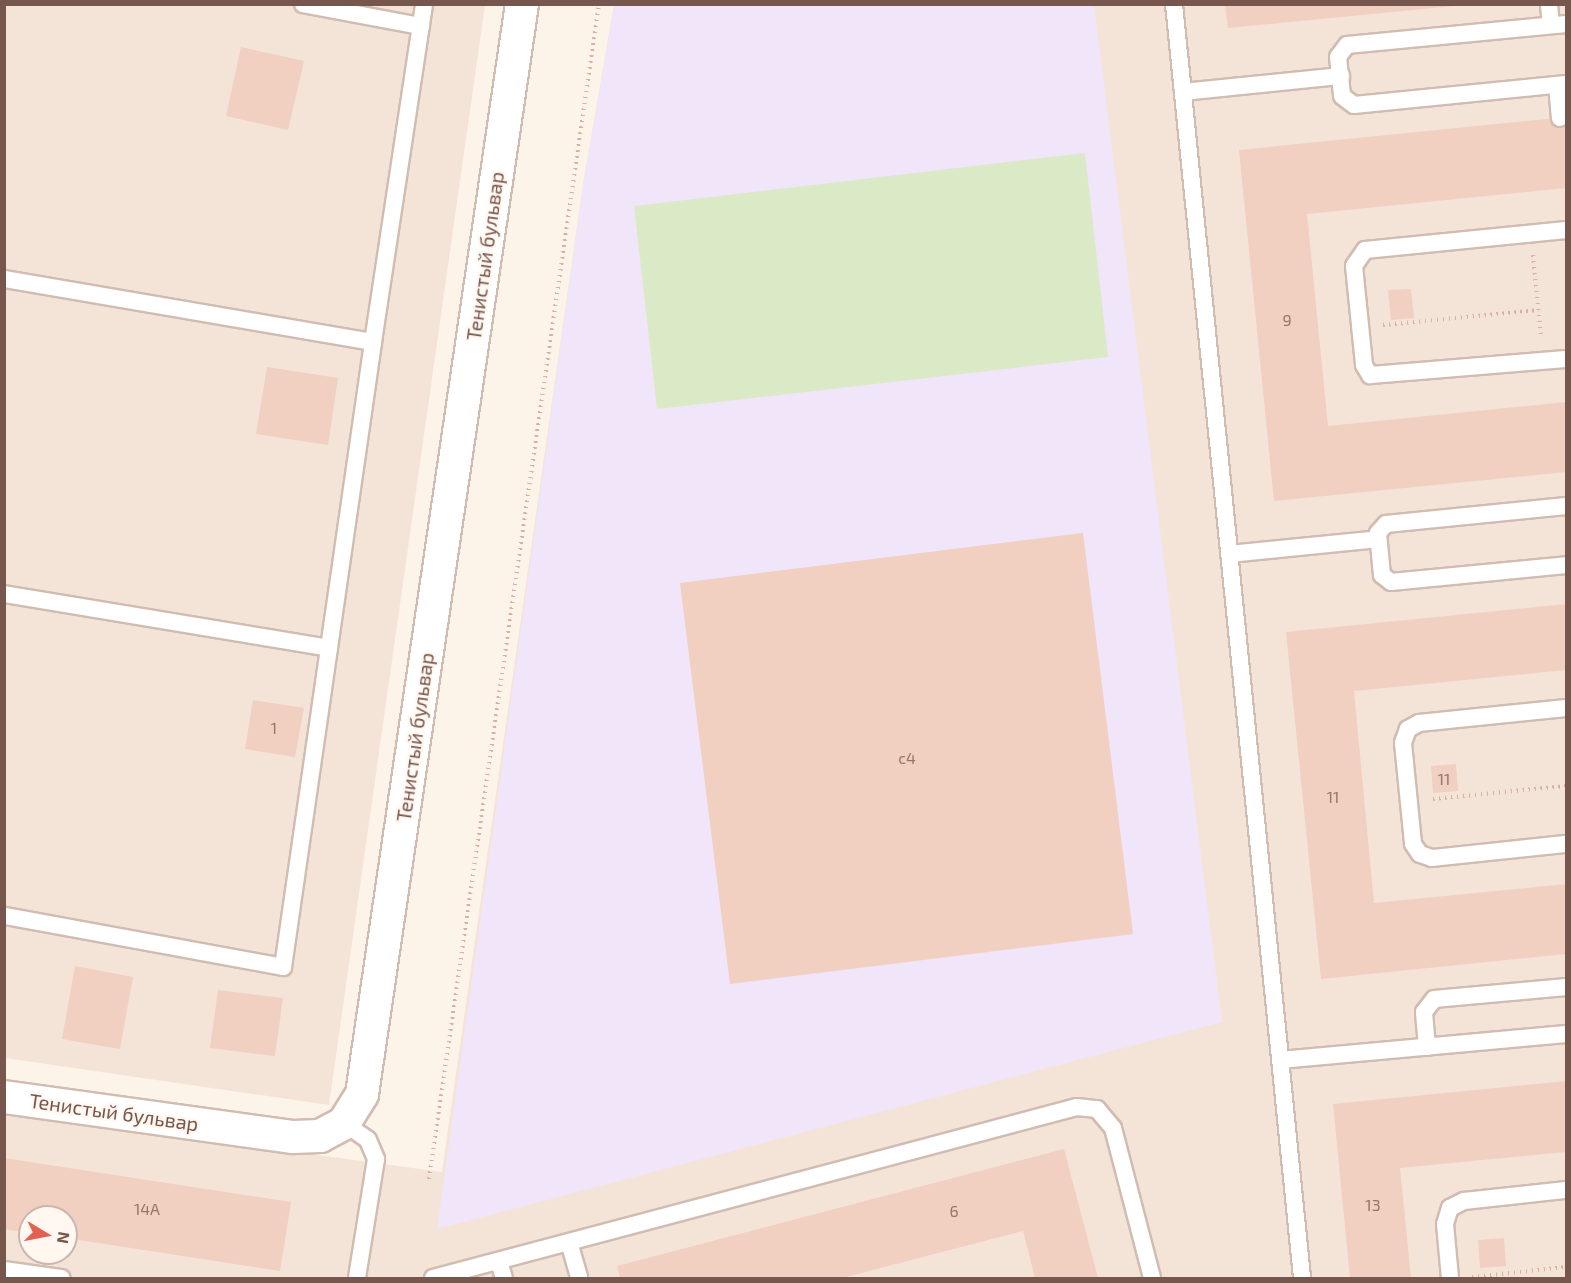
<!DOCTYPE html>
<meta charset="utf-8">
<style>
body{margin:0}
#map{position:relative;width:1571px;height:1283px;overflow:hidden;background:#fcf3e9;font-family:"Exo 2",sans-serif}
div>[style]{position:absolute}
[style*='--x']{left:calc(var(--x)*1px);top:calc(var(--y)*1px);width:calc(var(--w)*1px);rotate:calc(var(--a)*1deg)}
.residential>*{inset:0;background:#f4e4d8}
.education>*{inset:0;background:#f0e5f9}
.green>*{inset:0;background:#daeac7}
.building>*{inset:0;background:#f1cfc1}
.path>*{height:4px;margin-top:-2px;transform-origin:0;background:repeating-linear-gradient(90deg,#d7b1a4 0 1.5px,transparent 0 6px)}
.roads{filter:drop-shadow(2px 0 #d1bcb1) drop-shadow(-2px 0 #d1bcb1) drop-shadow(0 2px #d1bcb1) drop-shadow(0 -2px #d1bcb1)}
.lane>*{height:16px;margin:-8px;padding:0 8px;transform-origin:8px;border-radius:8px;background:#fff}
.street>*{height:32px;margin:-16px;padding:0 16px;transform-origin:16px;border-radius:16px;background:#fff}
span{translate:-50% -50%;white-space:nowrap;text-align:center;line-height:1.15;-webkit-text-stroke:4.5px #fff7f0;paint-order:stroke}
.number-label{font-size:16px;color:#96756a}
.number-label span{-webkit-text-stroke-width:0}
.street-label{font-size:20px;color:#77574d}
.frame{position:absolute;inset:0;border:6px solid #77574d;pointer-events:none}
.north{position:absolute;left:18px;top:1205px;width:60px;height:60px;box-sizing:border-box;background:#fff7f0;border:2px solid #c9b7af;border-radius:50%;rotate:100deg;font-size:16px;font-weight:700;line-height:24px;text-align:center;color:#77574d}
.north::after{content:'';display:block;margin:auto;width:21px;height:27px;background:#e36151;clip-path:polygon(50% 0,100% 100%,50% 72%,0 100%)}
</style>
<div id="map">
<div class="residential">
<div style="clip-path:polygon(5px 5px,485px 5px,329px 1105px,5px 1058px)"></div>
<div style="clip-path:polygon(evenodd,614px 5px,1566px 5px,1566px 1278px,5px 1278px,5px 1112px,442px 1172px,583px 185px,614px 5px,30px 1217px,66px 1217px,66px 1253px,30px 1253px,30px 1217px)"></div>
</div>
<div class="education">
<div style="clip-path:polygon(614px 5px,1094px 5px,1222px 1022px,437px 1229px,583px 185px)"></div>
</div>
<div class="green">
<div style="clip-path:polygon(1085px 153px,1108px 357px,657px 409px,634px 206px)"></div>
</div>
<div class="building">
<div style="clip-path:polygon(1225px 4px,1454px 4px,1454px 6px,1228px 28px)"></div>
<div style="clip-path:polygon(241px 47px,304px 61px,288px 130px,226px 116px)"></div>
<div style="clip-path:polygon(1566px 117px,1566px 188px,1307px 214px,1328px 426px,1566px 402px,1566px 472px,1274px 501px,1239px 150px)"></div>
<div style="clip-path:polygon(1411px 289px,1414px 318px,1391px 320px,1388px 290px)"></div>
<div style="clip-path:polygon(267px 367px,338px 378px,328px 445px,256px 434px)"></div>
<div style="clip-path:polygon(1083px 533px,1133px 934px,730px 984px,680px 583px)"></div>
<div style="clip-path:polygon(1566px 604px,1566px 670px,1354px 691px,1374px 903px,1566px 884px,1566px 954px,1321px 979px,1286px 632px)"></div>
<div style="clip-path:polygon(253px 700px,304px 708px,295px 757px,245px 749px)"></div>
<div style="clip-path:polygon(1456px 764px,1458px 791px,1433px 793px,1431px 766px)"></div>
<div style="clip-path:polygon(75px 966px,133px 977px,120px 1049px,62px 1039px)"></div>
<div style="clip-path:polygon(218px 990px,283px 998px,275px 1056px,210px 1048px)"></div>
<div style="clip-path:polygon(1566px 1081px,1566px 1152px,1400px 1168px,1411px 1278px,1350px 1278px,1333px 1104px)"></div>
<div style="clip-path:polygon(1064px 1149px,1098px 1278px,1035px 1278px,1023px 1231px,842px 1278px,620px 1278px,617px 1266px)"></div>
<div style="clip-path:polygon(4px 1158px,291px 1202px,280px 1271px,66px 1238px,66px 1217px,30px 1217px,30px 1233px,4px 1229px)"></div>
<div style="clip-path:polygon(1504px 1238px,1506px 1266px,1480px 1268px,1478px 1240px)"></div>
</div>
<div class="path">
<div style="--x:1533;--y:255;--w:82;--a:84.4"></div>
<div style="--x:1383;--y:325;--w:156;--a:-5.5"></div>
<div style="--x:1433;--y:799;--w:134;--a:-5.6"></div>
<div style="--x:429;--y:1179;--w:1187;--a:-81.77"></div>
<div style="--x:1472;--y:1277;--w:95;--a:-6.1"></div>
</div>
<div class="roads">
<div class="lane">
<div style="--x:303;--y:4;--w:120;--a:10.6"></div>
<div style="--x:1174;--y:4;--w:1280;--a:84.26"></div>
<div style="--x:1549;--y:4;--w:21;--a:85"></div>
<div style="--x:1566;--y:24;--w:220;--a:174.5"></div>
<div style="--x:1347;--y:45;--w:15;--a:127"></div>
<div style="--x:1338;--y:57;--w:39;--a:84"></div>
<div style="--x:1342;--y:96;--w:15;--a:37"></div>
<div style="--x:1354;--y:105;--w:213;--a:-5.7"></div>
<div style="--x:1557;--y:85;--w:33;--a:85"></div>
<div style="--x:1183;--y:92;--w:159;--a:-5.8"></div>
<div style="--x:1566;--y:230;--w:202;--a:174.3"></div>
<div style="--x:1365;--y:250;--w:19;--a:125"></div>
<div style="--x:1354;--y:266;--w:100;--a:84.2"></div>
<div style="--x:1364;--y:365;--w:12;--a:59"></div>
<div style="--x:1370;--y:375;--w:197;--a:-4.7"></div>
<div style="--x:4;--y:279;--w:374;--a:9.7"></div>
<div style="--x:373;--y:342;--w:342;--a:-81.4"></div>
<div style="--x:1566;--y:506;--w:181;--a:174.3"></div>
<div style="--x:1386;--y:524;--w:12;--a:132"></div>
<div style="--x:1378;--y:533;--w:42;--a:84.6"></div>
<div style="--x:1382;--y:575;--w:11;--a:38"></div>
<div style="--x:1391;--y:582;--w:176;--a:-5.5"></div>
<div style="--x:1229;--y:554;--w:150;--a:-5.7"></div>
<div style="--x:4;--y:594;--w:329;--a:9.4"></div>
<div style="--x:329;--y:648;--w:322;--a:98.2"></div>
<div style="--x:283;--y:967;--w:284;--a:-169.6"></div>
<div style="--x:329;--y:648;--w:309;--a:-81.8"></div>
<div style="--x:1566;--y:708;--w:148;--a:174.2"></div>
<div style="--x:1419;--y:723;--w:13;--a:151"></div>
<div style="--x:1408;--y:729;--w:15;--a:110"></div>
<div style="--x:1403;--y:743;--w:101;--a:84.3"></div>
<div style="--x:1413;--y:844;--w:12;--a:55"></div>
<div style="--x:1420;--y:854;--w:13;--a:18"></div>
<div style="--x:1432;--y:858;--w:135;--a:-6"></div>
<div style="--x:1427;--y:1047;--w:35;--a:-95"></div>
<div style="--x:1424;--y:1012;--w:16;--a:-52"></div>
<div style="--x:1434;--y:999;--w:133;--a:-5.2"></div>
<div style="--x:1280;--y:1060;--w:287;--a:-5.2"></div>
<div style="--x:344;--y:1123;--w:29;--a:35"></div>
<div style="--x:368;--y:1140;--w:21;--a:67"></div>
<div style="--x:376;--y:1159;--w:121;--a:99.1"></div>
<div style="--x:569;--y:1242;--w:37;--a:74"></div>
<div style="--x:499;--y:1261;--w:18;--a:74"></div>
<div style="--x:4;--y:1270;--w:58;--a:8"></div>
<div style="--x:433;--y:1278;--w:666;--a:-14.87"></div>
<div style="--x:1077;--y:1107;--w:20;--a:6"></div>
<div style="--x:1097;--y:1109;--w:25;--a:50"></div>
<div style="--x:1113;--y:1128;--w:155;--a:75.4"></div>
<div style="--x:1450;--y:1278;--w:54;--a:-95.3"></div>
<div style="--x:1445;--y:1224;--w:17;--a:-73"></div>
<div style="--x:1450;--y:1208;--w:16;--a:-27"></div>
<div style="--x:1464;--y:1201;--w:103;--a:-6.2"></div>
</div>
<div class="street">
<div style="--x:4;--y:1097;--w:292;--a:7.9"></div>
<div style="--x:293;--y:1137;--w:27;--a:-2"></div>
<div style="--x:320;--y:1136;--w:27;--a:-28"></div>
<div style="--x:344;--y:1123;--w:34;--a:-58"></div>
<div style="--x:362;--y:1094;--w:1102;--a:-81.65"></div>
</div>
</div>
<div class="number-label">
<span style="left:1287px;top:320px">9</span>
<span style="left:274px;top:728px">1</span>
<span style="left:907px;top:758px">с4</span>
<span style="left:1444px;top:779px">11</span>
<span style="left:1333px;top:797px">11</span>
<span style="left:1373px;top:1205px">13</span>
<span style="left:147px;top:1209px">14А</span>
<span style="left:954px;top:1211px">6</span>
</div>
<div class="street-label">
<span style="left:485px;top:256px;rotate:-82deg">Тенистый бульвар</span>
<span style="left:415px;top:737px;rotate:-82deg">Тенистый бульвар</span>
<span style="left:114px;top:1112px;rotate:8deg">Тенистый бульвар</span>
</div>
<div class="frame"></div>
<div class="north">N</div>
</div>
